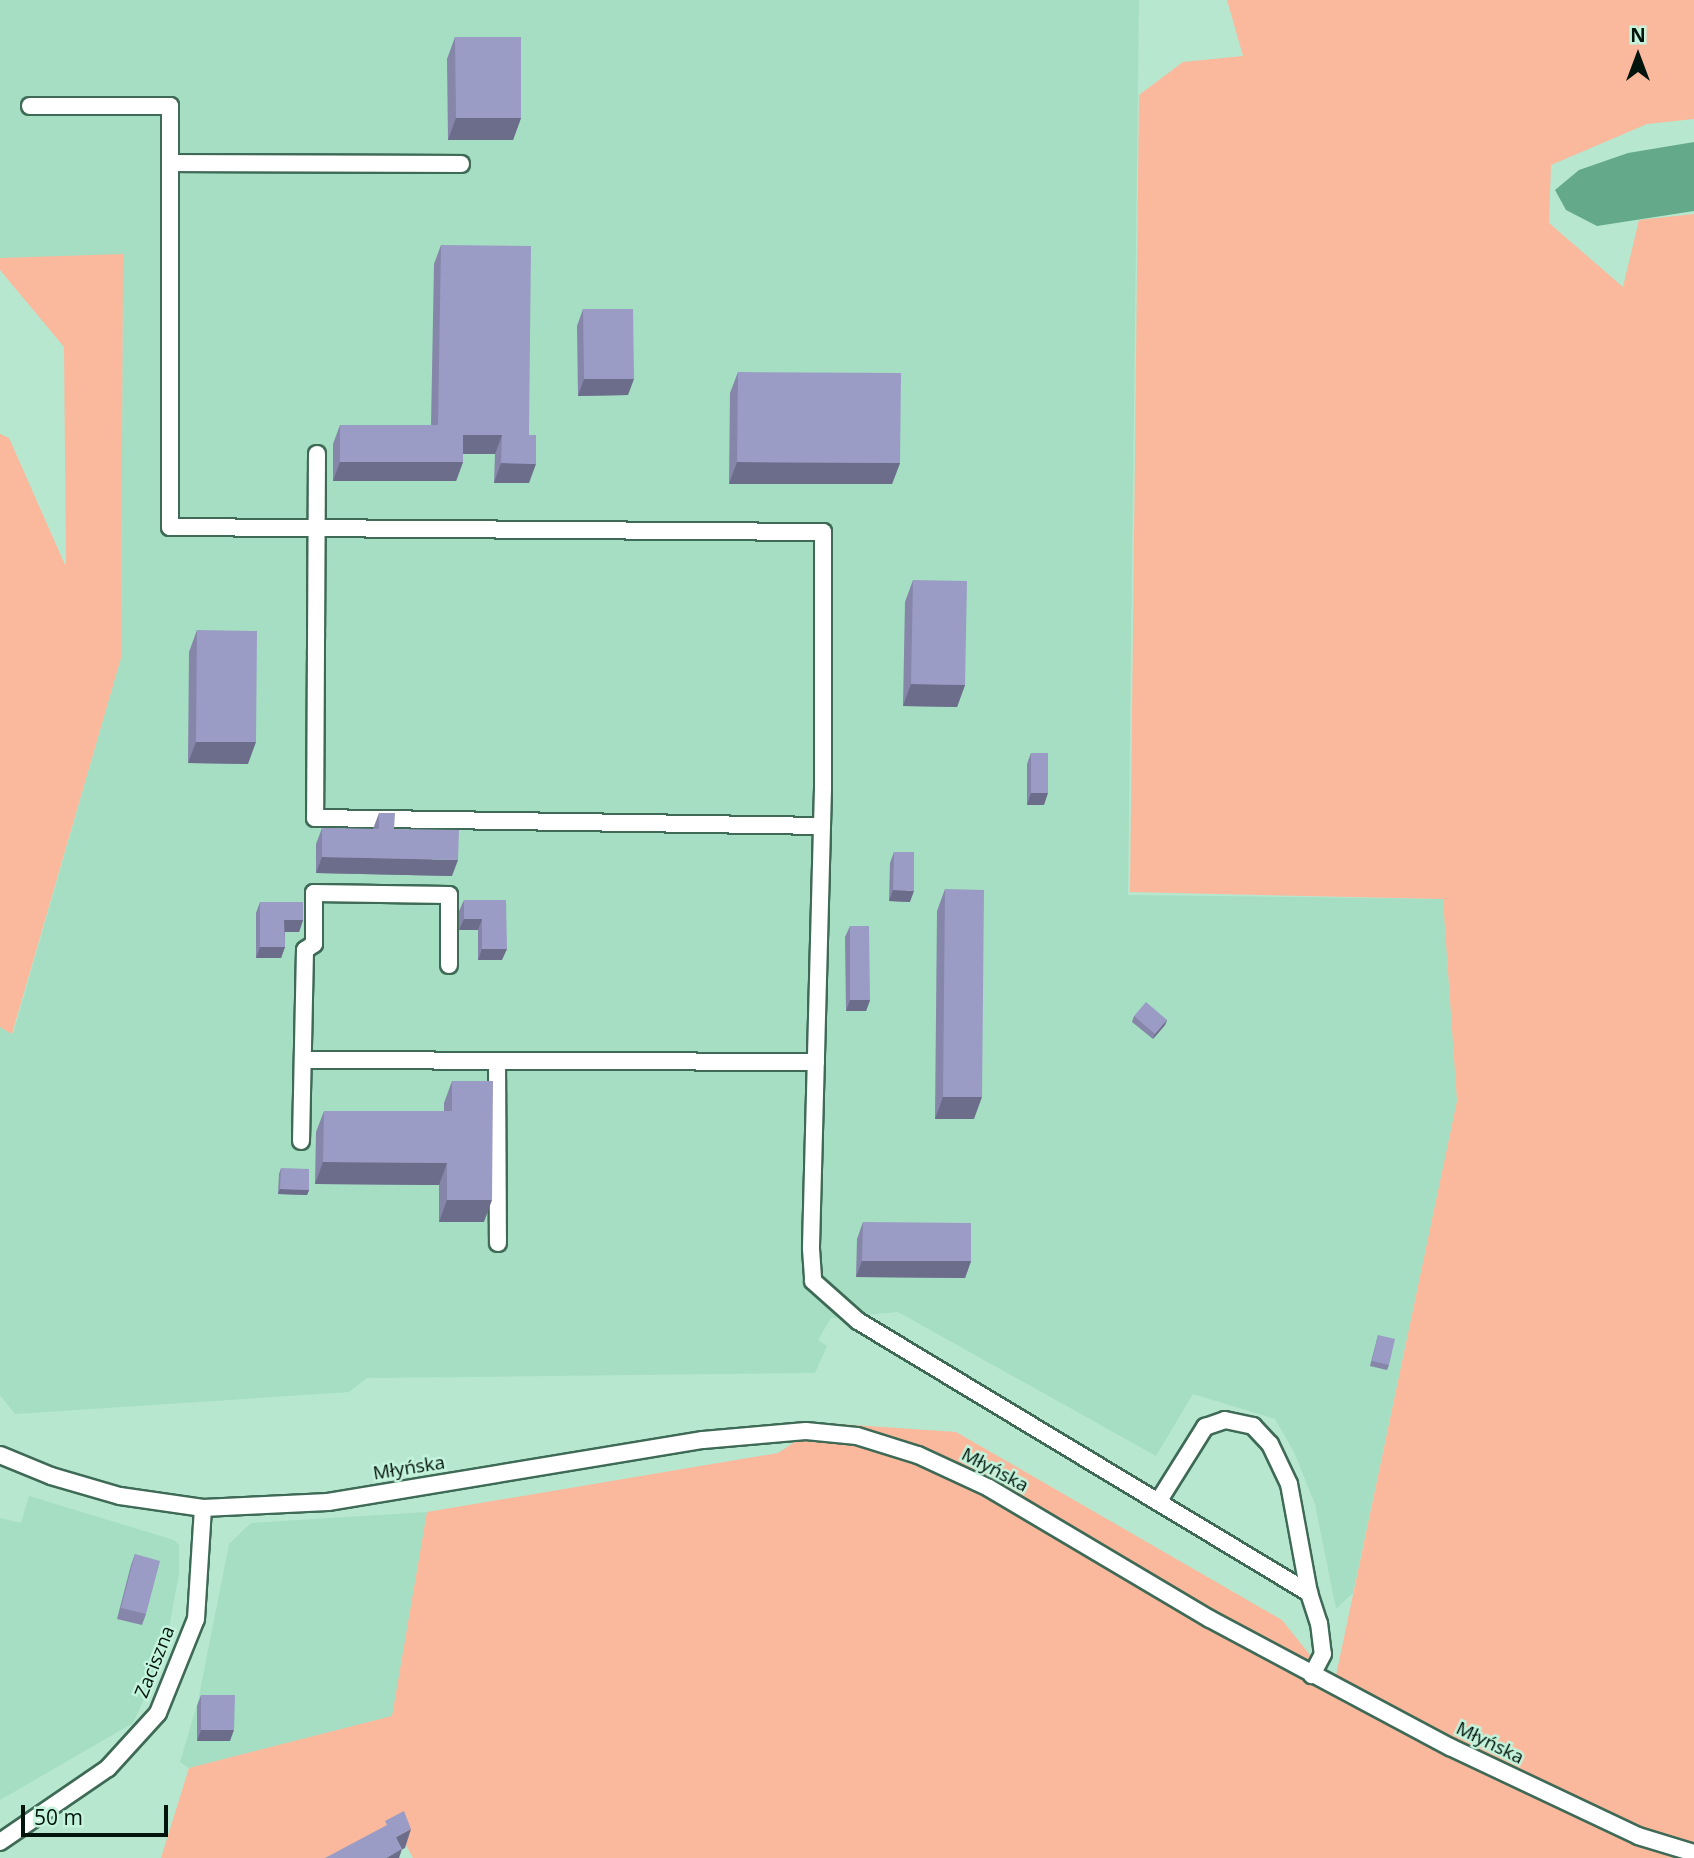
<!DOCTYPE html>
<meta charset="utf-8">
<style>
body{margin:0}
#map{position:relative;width:1694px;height:1858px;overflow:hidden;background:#b7e7cf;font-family:"Open Sans",sans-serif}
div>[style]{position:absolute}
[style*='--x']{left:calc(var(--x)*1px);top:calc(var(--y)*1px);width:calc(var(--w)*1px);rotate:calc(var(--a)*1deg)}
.built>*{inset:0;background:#a5dec2}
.green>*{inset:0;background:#fab89d}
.water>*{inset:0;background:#64aa8a}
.roads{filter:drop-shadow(2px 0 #3e6a56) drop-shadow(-2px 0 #3e6a56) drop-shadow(0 2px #3e6a56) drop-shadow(0 -2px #3e6a56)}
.minor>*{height:16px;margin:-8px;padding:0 8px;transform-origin:8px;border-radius:8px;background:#fff}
.wall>*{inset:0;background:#8586a9}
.shaded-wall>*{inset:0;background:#6c6d8a}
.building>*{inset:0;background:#9b9cc5}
span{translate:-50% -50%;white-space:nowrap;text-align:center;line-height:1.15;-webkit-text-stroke:5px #c4f4dc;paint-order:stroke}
.street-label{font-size:19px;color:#03140c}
.north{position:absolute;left:1603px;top:21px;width:70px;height:70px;-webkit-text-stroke:5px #c4f4dc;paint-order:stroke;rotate:0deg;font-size:19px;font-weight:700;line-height:28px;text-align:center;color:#03140c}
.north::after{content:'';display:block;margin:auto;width:24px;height:32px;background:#03140c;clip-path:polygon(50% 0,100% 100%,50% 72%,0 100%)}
.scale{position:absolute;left:21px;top:1805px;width:147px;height:32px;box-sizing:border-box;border:4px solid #03140c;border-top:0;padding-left:9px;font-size:21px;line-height:24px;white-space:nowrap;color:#03140c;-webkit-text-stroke:5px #c4f4dc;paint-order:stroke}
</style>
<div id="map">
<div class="built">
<div style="clip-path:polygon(0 0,1139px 0,1128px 895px,1443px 899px,1457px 1101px,1353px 1593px,1336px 1609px,1315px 1504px,1294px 1452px,1275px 1419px,1193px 1394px,1156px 1456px,898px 1312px,831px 1318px,818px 1340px,827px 1346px,815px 1373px,367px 1378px,349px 1392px,15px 1414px,0 1395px,0 1027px,13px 1034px,121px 658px,123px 255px,0 258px)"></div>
<div style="clip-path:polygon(29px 1496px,174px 1540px,179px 1545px,179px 1573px,164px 1656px,133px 1723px,0 1800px,0 1518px,21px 1523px)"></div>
<div style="clip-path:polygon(427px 1512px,392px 1716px,189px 1768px,180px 1762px,198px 1701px,229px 1544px,251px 1523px)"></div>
</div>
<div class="green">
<div style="clip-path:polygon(1227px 0,1694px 0,1694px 119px,1647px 124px,1551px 165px,1549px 223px,1623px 287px,1639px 220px,1694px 214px,1694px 1858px,413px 1858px,397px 1828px,330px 1858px,161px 1858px,189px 1768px,392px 1716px,427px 1512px,778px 1453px,824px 1423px,956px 1432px,1282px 1620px,1334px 1685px,1457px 1101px,1443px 899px,1130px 892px,1139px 95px,1183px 62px,1243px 56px)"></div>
<div style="clip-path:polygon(123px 254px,121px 658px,12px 1034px,0 1027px,0 434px,9px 438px,66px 567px,64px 347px,0 270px,0 258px)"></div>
</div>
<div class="water">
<div style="clip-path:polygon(1694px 142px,1694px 211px,1597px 226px,1566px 210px,1555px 190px,1579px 170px,1628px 153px)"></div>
</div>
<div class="roads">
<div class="minor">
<div style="--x:30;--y:106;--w:140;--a:0"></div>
<div style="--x:170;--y:106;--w:421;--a:90"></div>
<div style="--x:170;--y:527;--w:653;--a:0.44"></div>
<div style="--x:823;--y:532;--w:256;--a:90"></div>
<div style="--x:823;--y:788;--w:461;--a:91.5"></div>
<div style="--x:811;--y:1249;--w:32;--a:86"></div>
<div style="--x:813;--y:1281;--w:60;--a:41.6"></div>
<div style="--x:858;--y:1321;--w:527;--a:31.09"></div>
<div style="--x:1309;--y:1593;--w:32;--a:72"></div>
<div style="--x:1319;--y:1623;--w:31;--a:83"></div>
<div style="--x:1323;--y:1654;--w:24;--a:118"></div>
<div style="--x:170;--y:163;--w:291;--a:0.2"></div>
<div style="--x:317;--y:454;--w:364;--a:90.3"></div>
<div style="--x:315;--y:818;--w:507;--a:0.9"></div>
<div style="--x:303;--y:1060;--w:513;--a:0.22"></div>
<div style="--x:497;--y:1061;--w:182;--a:89.7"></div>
<div style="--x:301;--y:1141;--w:191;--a:-88.8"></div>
<div style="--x:305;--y:950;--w:11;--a:-34"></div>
<div style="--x:314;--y:944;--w:51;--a:-90"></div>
<div style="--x:314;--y:893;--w:135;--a:0.8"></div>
<div style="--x:449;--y:895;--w:70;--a:90"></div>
<div style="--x:0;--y:1455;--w:55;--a:22.4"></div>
<div style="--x:51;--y:1476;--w:72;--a:16.2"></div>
<div style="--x:120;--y:1496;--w:84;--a:8.2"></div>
<div style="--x:203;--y:1508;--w:125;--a:-2.7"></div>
<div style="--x:328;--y:1502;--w:380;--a:-9.4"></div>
<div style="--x:703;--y:1440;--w:103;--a:-5"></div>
<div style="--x:806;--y:1431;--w:51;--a:5.6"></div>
<div style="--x:857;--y:1436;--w:64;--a:17.3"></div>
<div style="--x:918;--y:1455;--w:78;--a:24.9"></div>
<div style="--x:989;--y:1488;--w:257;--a:30.7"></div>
<div style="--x:1210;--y:1619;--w:272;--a:28.1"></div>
<div style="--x:1450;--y:1747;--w:208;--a:25.3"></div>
<div style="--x:1638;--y:1836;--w:59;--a:16.9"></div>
<div style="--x:1158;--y:1502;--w:89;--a:-57.9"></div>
<div style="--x:1205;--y:1427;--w:21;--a:-19"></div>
<div style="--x:1225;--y:1420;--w:29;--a:12"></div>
<div style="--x:1253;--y:1426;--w:25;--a:47"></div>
<div style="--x:1270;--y:1444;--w:44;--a:64.6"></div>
<div style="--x:1289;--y:1484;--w:111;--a:79.6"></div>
<div style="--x:0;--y:1842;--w:131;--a:-34.4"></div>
<div style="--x:108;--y:1768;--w:74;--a:-47.7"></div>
<div style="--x:158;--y:1713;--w:101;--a:-68"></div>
<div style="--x:196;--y:1619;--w:111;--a:-86.4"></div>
</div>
</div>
<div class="wall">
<div style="clip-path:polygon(455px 37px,521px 118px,513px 140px,448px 140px,447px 59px)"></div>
<div style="clip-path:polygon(441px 245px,529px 435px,529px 483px,494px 483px,495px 454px,463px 454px,463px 462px,456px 481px,333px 481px,333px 444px,340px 425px,431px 425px,434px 264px)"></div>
<div style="clip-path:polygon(583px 309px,628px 395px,578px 396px,577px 326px)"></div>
<div style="clip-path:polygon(738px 372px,900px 463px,892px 484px,729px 484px,730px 393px)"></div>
<div style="clip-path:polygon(913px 580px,965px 685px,957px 707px,903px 706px,905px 602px)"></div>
<div style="clip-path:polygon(197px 630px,248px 764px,188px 763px,189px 652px)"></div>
<div style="clip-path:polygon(1031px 753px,1044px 805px,1027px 805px,1027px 764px)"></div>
<div style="clip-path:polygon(379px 813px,394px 829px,452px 876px,316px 873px,316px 844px,322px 828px,373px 829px)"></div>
<div style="clip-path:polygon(894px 852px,910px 902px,889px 901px,890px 863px)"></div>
<div style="clip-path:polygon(945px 889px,974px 1119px,935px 1119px,937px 911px)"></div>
<div style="clip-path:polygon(464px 900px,506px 900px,502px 960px,478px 960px,478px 930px,459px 930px,459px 911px)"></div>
<div style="clip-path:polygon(260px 902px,303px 920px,299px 932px,285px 932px,285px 947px,281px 958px,256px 958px,256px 913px)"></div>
<div style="clip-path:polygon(850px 926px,870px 1000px,866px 1011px,846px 1011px,845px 937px)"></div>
<div style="clip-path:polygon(1134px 1016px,1167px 1020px,1165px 1025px,1153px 1039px,1132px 1022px)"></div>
<div style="clip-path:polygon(452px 1081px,484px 1222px,439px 1222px,439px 1185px,315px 1184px,316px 1132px,324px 1111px,444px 1111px,444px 1103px)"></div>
<div style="clip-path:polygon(281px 1168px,309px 1190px,307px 1195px,278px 1194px,279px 1174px)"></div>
<div style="clip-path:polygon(863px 1222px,971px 1261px,965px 1278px,856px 1277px,857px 1239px)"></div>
<div style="clip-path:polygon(1378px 1335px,1389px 1365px,1387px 1370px,1370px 1366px)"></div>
<div style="clip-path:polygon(135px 1554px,146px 1614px,142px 1625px,117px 1619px,131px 1565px)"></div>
<div style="clip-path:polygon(201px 1695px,230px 1741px,197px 1741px,197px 1706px)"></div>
</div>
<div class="shaded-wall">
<div style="clip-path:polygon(456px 118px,521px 118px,513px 140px,448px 140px)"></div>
<div style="clip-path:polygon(584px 379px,634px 379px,628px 395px,578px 396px)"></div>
<div style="clip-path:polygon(463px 435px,502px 435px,495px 454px,456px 454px)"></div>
<div style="clip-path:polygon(340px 462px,463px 462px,456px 481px,333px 481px)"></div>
<div style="clip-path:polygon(737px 462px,900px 463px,892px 484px,729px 484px)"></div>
<div style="clip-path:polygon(501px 463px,536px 464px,529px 483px,494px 483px)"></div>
<div style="clip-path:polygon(911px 684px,965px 685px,957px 707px,903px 706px)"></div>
<div style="clip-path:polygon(196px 742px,256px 742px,248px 764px,188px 763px)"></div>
<div style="clip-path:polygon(1031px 793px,1048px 793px,1044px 805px,1027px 805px)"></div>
<div style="clip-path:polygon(322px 857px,458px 860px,452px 876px,316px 873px)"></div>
<div style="clip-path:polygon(893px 890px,914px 891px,910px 902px,889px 901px)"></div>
<div style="clip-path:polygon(464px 919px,482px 919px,478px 930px,459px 930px)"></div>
<div style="clip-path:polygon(284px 920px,303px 920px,299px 932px,280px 932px)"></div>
<div style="clip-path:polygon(260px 947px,285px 947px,281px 958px,256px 958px)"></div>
<div style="clip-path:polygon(482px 949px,507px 949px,502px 960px,478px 960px)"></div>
<div style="clip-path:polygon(850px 1000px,870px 1000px,866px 1011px,846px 1011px)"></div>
<div style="clip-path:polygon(1167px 1020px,1165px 1025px,1153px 1039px,1155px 1034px)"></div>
<div style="clip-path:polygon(943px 1097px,982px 1097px,974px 1119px,935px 1119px)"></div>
<div style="clip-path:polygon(323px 1162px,447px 1163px,439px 1185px,315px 1184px)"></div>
<div style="clip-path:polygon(280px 1189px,309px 1190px,307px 1195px,278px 1194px)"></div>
<div style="clip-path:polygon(447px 1200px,492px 1200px,484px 1222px,439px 1222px)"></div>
<div style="clip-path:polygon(862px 1261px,971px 1261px,965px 1278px,856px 1277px)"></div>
<div style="clip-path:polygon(201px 1730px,234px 1730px,230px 1741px,197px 1741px)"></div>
<div style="clip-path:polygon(411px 1829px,405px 1848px,389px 1856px,396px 1837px)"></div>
<div style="clip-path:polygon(402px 1849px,399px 1858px,386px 1858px)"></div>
</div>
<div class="building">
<div style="clip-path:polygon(455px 37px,521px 37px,521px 118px,456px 118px)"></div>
<div style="clip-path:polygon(441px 245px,531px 246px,529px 435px,536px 435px,536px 464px,501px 463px,502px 435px,463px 435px,463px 462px,340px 462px,340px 425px,438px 425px)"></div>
<div style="clip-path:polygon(583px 309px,633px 309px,634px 379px,584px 379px)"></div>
<div style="clip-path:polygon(738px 372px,901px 373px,900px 463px,737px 462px)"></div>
<div style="clip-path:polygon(913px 580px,967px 581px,965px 685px,911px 684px)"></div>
<div style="clip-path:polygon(197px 630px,257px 631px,256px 742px,196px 742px)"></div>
<div style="clip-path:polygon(1031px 753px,1048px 753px,1048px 793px,1031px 793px)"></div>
<div style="clip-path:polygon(379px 813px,395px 813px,394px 829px,459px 830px,458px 860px,322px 857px,322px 828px,379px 829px)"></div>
<div style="clip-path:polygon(894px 852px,914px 852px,914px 891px,893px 890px)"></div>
<div style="clip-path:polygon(945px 889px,984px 890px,982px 1097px,943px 1097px)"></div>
<div style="clip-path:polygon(464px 900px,506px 900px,507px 949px,482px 949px,482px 919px,464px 919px)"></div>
<div style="clip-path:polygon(260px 902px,303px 902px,303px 920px,284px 920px,285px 947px,260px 947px)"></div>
<div style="clip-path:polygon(850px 926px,869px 926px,870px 1000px,850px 1000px)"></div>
<div style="clip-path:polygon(1146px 1002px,1167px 1020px,1155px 1034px,1134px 1016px)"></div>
<div style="clip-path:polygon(452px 1081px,493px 1081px,492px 1200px,447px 1200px,447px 1163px,323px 1162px,324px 1111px,452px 1111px)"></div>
<div style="clip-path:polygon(281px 1168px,309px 1169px,309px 1190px,280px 1189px)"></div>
<div style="clip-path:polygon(863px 1222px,971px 1223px,971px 1261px,862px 1261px)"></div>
<div style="clip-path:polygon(1378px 1335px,1395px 1339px,1389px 1365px,1372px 1361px)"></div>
<div style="clip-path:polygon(135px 1554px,160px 1561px,146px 1614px,121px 1608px)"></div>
<div style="clip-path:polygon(201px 1695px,235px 1695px,234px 1730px,201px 1730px)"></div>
<div style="clip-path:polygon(404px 1811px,411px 1829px,396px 1837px,402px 1849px,386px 1858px,325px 1858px,387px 1825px,385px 1821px)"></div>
</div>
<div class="street-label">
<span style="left:409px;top:1468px;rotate:-9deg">Młyńska</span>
<span style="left:995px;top:1470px;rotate:28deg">Młyńska</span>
<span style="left:155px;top:1662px;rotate:-68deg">Zaciszna</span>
<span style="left:1490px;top:1743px;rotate:26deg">Młyńska</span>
</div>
<div class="north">N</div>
<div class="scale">50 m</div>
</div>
